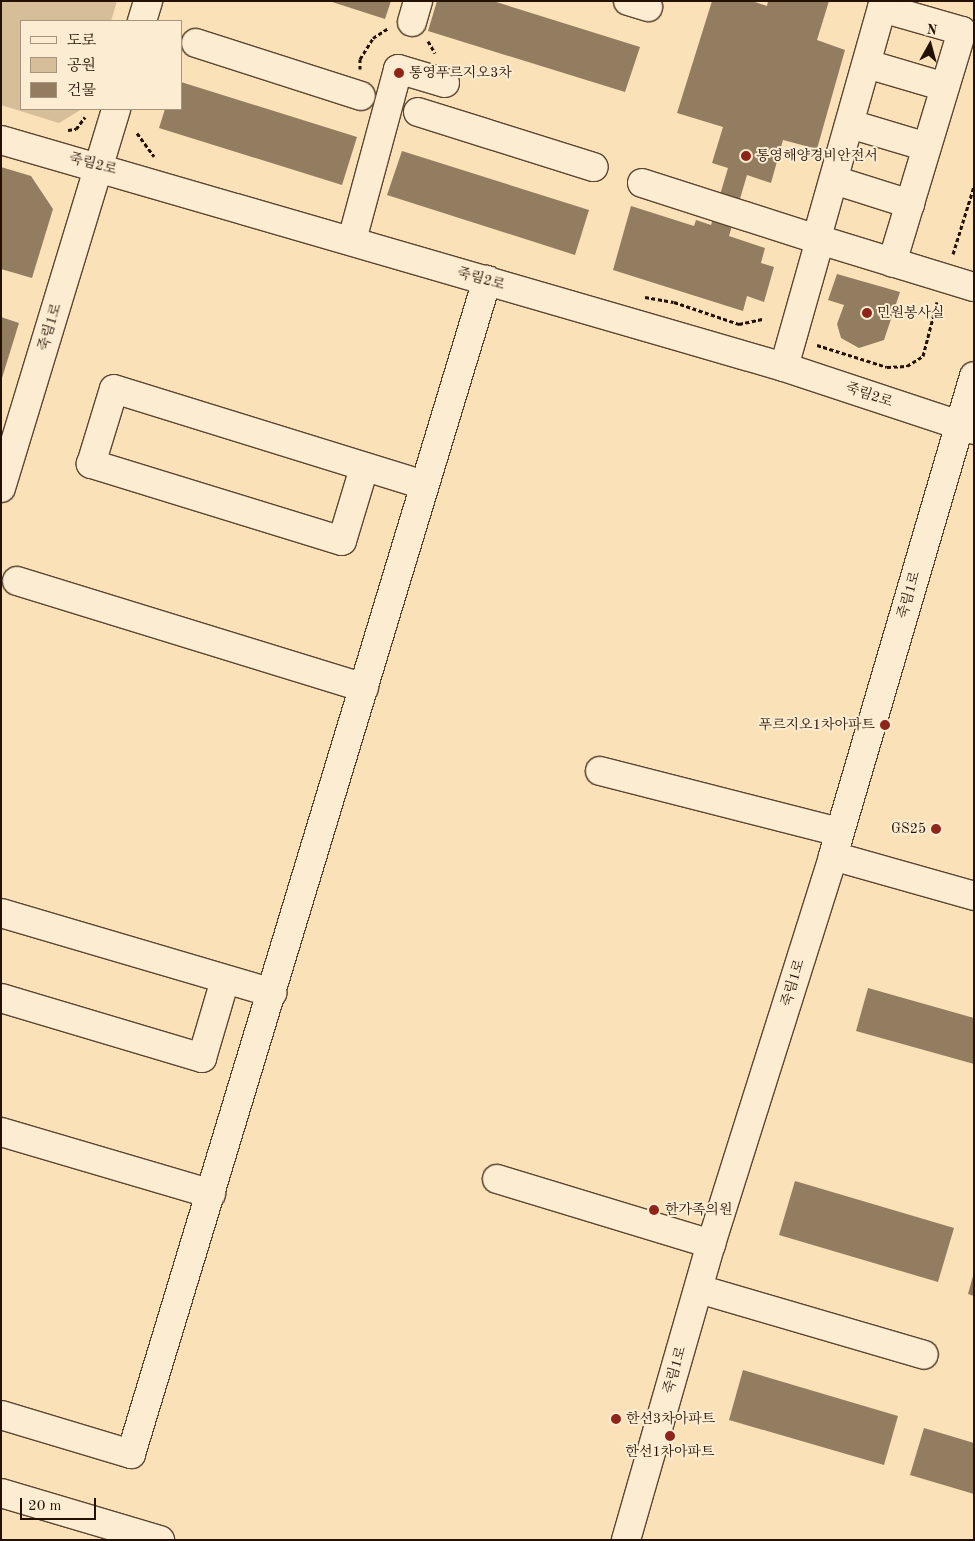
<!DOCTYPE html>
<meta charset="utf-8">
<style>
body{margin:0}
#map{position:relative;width:975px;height:1541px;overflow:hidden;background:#fae1b8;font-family:"Old Standard TT","Noto Serif KR",serif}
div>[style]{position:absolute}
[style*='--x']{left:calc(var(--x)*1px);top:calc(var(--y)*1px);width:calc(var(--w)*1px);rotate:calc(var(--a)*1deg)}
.green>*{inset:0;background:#d6be99}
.building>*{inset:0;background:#937d61}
.path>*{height:3px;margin-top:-1.5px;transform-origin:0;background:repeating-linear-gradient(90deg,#241103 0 4px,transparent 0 6.5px)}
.roads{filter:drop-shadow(1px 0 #5a4530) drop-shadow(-1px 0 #5a4530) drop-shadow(0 1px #5a4530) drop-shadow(0 -1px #5a4530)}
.minor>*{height:28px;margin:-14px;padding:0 14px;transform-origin:14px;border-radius:14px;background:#fcecd1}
.dots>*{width:14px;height:14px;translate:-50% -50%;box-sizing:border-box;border:2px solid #fcecd1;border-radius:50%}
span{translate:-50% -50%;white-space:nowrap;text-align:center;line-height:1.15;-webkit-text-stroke:4px #fcecd1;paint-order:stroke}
.poi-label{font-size:14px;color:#241103}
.left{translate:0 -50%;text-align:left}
.right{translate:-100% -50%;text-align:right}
.street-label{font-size:14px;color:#241103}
.frame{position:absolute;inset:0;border:2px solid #241103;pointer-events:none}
.legend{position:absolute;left:20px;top:20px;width:162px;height:90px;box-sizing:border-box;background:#fcecd1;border:1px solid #a6947f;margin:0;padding:6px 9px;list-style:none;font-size:15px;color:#241103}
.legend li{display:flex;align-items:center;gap:10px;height:25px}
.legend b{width:25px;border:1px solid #a6947f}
.north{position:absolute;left:905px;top:20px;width:50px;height:50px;-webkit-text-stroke:4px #fcecd1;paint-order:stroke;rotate:7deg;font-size:14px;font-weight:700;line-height:20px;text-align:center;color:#241103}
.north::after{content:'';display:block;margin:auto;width:18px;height:22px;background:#241103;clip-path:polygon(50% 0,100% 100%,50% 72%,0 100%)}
.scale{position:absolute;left:20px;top:1498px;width:76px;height:22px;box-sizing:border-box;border:2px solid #241103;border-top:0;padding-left:6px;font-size:15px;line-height:18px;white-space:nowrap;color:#241103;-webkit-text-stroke:4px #fcecd1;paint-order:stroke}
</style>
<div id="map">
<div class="green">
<div style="clip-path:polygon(1px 1px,117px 1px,111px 21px,21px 21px,21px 109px,82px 109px,59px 123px,1px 105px)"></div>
</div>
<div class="building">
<div style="clip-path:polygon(329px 1px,391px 1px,385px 19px)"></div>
<div style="clip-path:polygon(437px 1px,493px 1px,640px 47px,625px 92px,428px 31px)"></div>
<div style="clip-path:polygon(712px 1px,752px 1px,767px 6px,768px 1px,829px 1px,817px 40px,845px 50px,817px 149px,783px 140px,771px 183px,747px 175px,729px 236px,765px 248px,761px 263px,774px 267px,764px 302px,747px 296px,743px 311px,613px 270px,631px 206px,694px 226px,696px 220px,711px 225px,728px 168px,712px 163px,723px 127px,677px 113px)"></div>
<div style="clip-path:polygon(181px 82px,357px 137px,342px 185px,159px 128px,165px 109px,181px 109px)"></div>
<div style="clip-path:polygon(402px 151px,589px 210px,575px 255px,387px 195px)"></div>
<div style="clip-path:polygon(1px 167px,31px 176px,53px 209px,32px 278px,1px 269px)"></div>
<div style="clip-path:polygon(837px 274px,900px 292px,884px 340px,859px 348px,841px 338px,837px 324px,844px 305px,828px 300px)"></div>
<div style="clip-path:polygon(1px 317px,19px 323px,2px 378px,1px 378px)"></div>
<div style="clip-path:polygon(868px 988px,974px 1018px,974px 1064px,856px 1031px)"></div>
<div style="clip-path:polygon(795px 1181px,954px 1228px,938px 1282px,779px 1235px)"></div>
<div style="clip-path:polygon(973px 1276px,974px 1276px,974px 1296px,968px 1294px)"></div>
<div style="clip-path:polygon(743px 1370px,898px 1416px,884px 1465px,729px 1420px)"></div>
<div style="clip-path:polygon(924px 1428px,974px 1443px,974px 1494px,910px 1475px)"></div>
</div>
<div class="path">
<div style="--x:428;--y:41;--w:14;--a:60"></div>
<div style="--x:360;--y:69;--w:10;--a:-90"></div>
<div style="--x:360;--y:59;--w:25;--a:-58"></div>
<div style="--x:373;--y:38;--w:17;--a:-33"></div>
<div style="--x:68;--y:130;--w:8;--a:-7"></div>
<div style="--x:76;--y:129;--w:15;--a:-53"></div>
<div style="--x:137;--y:133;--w:29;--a:54"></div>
<div style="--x:953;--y:254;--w:71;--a:-72.8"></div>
<div style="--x:645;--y:297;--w:29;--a:10"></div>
<div style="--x:674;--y:302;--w:69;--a:18.7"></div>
<div style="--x:739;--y:324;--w:25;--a:-12"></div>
<div style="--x:817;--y:345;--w:73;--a:17.4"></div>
<div style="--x:887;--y:367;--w:20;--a:-3"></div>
<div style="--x:907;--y:366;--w:19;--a:-32"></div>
<div style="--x:923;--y:356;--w:56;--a:-75.5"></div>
</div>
<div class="roads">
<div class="minor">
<div style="--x:628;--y:1;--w:21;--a:17"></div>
<div style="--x:882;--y:8;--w:83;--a:16"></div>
<div style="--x:962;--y:31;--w:242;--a:106.8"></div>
<div style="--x:142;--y:21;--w:21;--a:-73"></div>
<div style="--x:412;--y:22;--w:22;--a:-74"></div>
<div style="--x:196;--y:43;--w:173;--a:17.8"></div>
<div style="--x:867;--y:64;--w:81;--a:16.4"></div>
<div style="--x:418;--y:112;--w:184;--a:17.4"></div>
<div style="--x:850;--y:124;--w:80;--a:16.6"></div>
<div style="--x:1;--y:140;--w:815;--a:16.17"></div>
<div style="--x:784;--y:367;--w:200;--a:18.3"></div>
<div style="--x:834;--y:180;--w:80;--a:17.5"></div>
<div style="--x:642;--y:183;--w:187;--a:17.8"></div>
<div style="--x:820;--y:240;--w:10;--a:-96"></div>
<div style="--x:819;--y:230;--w:238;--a:-74.2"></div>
<div style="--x:352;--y:240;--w:177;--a:-74.9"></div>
<div style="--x:398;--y:69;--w:49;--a:16.6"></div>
<div style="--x:784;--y:367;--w:132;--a:-74.2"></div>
<div style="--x:820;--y:240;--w:161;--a:17"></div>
<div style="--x:364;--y:468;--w:76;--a:106.8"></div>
<div style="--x:342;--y:541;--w:263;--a:-162.9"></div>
<div style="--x:91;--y:464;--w:78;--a:-73"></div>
<div style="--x:114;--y:389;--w:325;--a:17.2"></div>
<div style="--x:1;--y:488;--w:396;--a:-73.1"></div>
<div style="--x:17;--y:581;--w:363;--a:17.1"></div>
<div style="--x:600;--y:771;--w:247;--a:14.3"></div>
<div style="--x:833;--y:856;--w:147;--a:15.8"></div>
<div style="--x:1;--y:913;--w:283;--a:16.4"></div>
<div style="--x:1;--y:998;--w:210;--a:16.6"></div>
<div style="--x:202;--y:1058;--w:81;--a:-73.6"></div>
<div style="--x:1;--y:1132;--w:219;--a:16.4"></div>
<div style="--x:497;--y:1179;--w:224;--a:16.9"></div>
<div style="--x:699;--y:1289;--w:234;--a:16.3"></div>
<div style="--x:1;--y:1415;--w:136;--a:16.7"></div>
<div style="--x:131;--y:1454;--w:1227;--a:-73.13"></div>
<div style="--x:1;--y:1493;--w:166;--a:16.5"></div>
<div style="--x:626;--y:1540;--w:308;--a:-74"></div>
<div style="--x:711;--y:1244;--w:407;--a:-72.5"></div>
<div style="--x:833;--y:856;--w:500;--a:-73.63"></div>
</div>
</div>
<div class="dots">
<div style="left:399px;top:73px;background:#8f2418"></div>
<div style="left:746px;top:156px;background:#8f2418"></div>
<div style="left:867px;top:313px;background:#8f2418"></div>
<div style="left:885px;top:725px;background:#8f2418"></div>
<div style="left:936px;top:829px;background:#8f2418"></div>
<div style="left:654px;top:1210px;background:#8f2418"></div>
<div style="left:616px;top:1419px;background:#8f2418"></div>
<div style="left:670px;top:1436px;background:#8f2418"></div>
</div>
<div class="poi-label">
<span class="left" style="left:409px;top:73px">통영푸르지오3차</span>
<span class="left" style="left:756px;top:156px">통영해양경비안전서</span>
<span class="left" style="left:877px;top:313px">민원봉사실</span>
<span class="right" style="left:875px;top:725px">푸르지오1차아파트</span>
<span class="right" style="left:926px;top:829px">GS25</span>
<span class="left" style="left:665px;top:1210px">한가족의원</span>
<span class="left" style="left:626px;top:1419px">한선3차아파트</span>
<span style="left:670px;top:1452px">한선1차아파트</span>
</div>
<div class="street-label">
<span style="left:93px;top:164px;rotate:15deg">죽림2로</span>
<span style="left:481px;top:279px;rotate:16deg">죽림2로</span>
<span style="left:50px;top:327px;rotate:-73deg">죽림1로</span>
<span style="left:869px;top:395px;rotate:19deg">죽림2로</span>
<span style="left:909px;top:595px;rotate:-74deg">죽림1로</span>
<span style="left:793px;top:983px;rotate:-73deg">죽림1로</span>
<span style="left:675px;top:1370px;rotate:-74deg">죽림1로</span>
</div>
<div class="frame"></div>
<ul class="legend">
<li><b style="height:6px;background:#fcecd1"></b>도로</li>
<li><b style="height:14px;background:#d6be99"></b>공원</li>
<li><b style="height:14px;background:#937d61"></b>건물</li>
</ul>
<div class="north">N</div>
<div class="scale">20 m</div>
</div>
